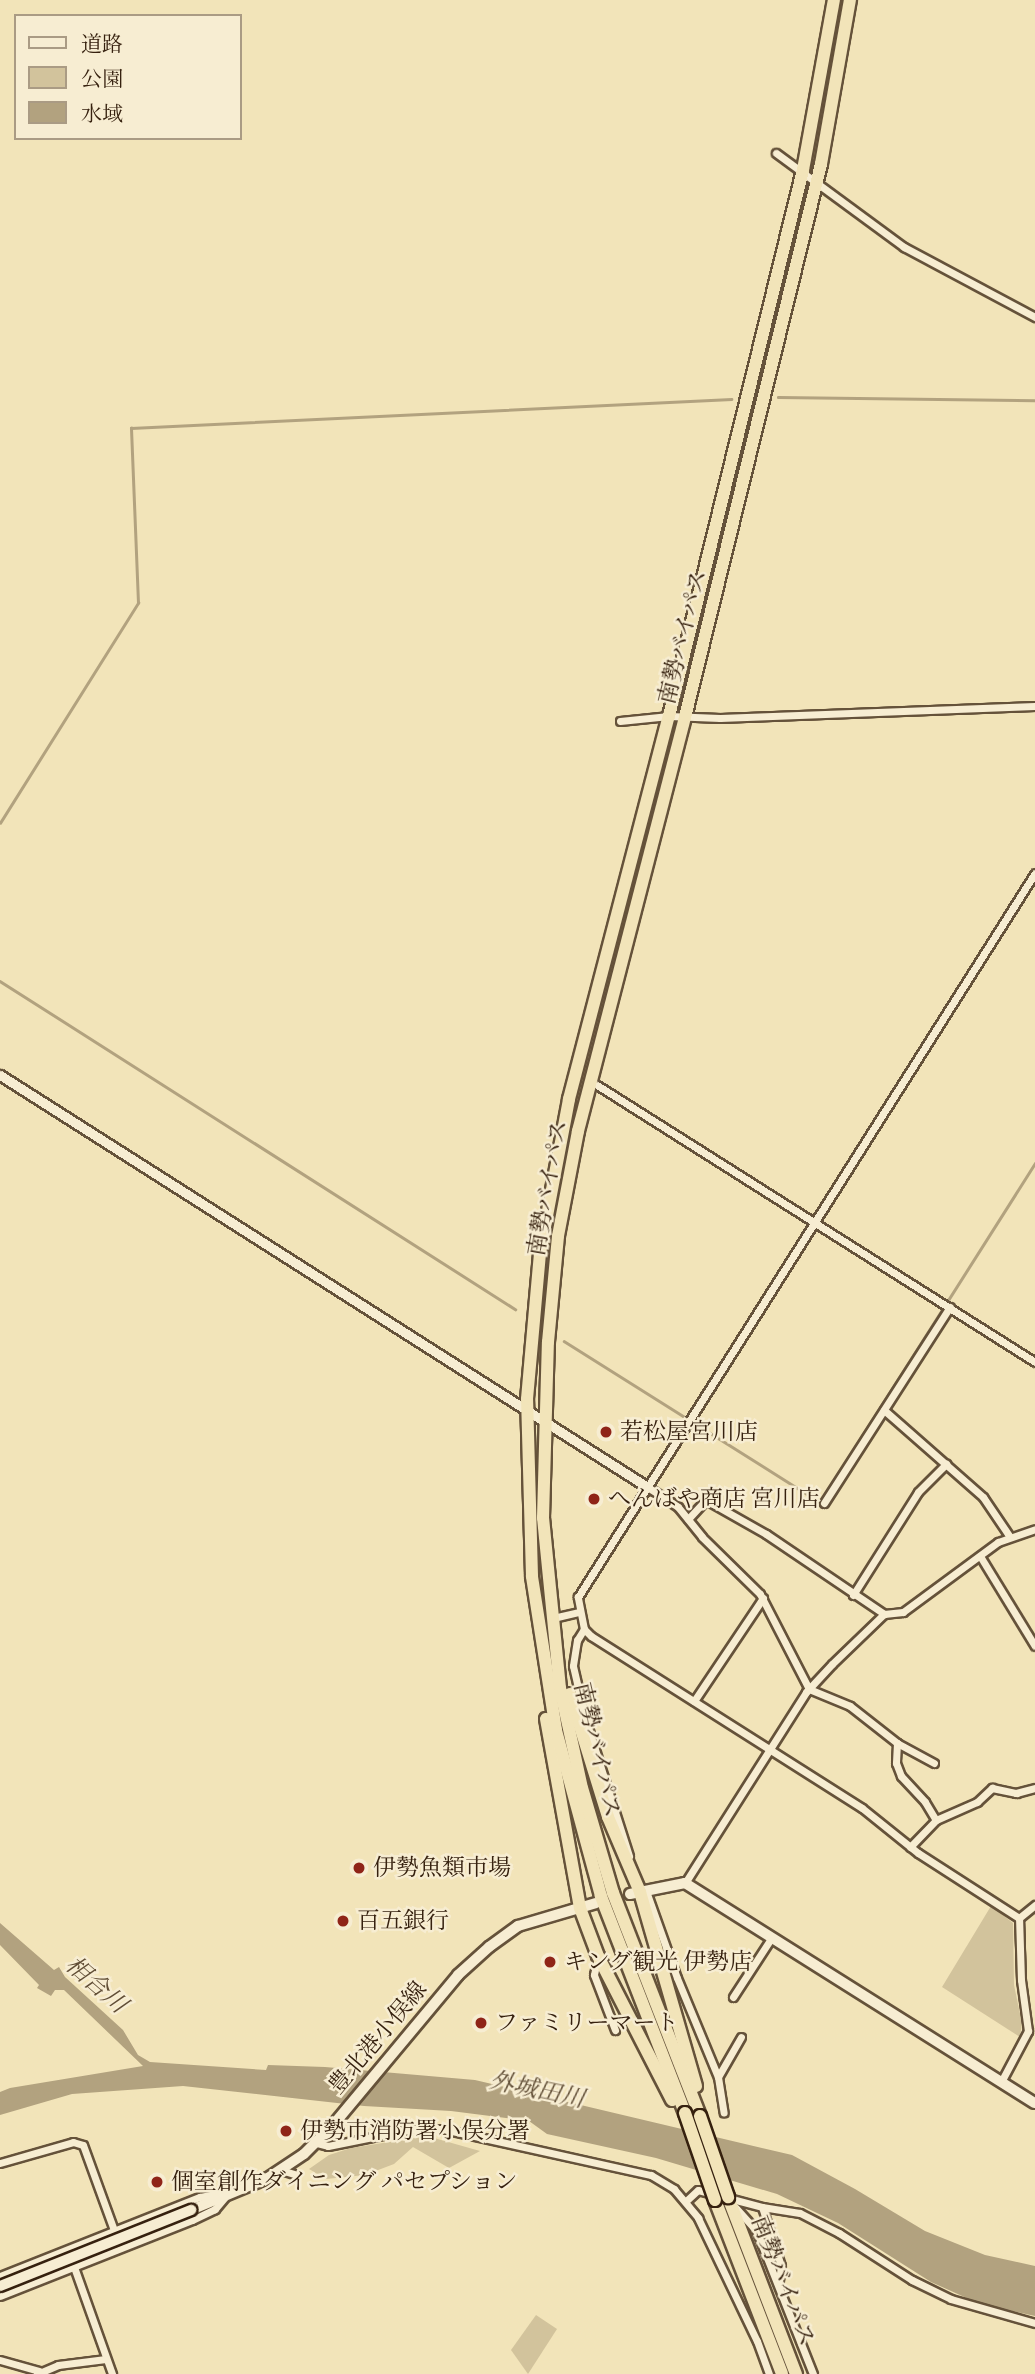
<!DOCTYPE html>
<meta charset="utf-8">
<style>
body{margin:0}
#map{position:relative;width:1035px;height:2374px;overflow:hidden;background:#f2e4b9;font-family:"IM FELL Double Pica","Noto Serif JP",serif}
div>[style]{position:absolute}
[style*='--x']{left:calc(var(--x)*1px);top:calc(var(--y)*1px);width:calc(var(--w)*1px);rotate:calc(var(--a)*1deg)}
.green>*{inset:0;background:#d2c39c}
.water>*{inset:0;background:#b2a27f}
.stream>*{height:2.5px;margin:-1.25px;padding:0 1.25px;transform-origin:1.25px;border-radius:1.25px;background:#b2a27f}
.minor-tunnel>*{height:7px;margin-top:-3.5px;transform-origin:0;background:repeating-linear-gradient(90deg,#ccbd97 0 7px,transparent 0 10.5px)}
.roads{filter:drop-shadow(2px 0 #65523a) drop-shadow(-2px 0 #65523a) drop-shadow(0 2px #65523a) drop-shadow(0 -2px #65523a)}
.minor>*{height:7px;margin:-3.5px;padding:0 3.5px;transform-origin:3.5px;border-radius:3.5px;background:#f7edd2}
.tertiary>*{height:9px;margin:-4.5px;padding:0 4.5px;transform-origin:4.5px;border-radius:4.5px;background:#f7edd2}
.secondary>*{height:10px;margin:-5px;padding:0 5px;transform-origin:5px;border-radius:5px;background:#f7edd2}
.trunk>*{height:12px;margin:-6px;padding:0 6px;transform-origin:6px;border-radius:6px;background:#f2e4b9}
.bridges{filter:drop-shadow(2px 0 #36210f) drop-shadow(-2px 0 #36210f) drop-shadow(0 2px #36210f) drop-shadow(0 -2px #36210f)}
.secondary-bridge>*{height:10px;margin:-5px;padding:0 5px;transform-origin:5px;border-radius:5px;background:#f7edd2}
.trunk-bridge>*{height:12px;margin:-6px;padding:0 6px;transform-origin:6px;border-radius:6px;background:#f2e4b9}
.dots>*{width:19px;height:19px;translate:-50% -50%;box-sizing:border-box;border:4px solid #f7edd2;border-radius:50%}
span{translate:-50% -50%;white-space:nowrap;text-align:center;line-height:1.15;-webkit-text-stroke:5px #f7edd2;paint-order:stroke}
.street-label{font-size:23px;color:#36210f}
.poi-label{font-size:23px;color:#36210f}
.left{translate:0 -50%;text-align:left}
.water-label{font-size:24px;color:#614e36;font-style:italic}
.legend{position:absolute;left:14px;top:14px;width:228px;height:126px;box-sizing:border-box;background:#f7edd2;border:2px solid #aa9b84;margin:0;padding:9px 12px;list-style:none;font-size:21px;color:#36210f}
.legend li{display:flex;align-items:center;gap:14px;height:35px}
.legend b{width:35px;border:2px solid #aa9b84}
</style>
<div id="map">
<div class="green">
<div style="clip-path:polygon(991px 1906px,1013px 1923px,1014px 1985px,1022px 2023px,1020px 2037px,942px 1987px)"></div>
<div style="clip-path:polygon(427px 2136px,480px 2151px,449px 2168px,413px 2147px,394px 2164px,365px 2175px,326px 2179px,309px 2169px,329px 2155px,351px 2148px)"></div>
<div style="clip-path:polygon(536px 2315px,557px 2329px,528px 2374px,511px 2350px)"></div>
</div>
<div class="water">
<div style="clip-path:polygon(0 1923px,54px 1970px,59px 1967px,65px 1977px,123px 2030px,138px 2055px,150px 2062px,266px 2070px,268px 2065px,325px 2067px,475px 2080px,792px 2155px,855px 2189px,925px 2231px,985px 2255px,1035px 2266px,1035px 2316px,980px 2304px,931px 2282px,838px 2223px,777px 2194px,656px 2158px,547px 2134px,529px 2121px,451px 2111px,364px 2106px,183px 2086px,72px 2094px,0 2115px,0 2092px,10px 2088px,143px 2066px,64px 1990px,55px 1990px,51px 1996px,37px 1988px,39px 1985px,0 1945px)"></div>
</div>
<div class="stream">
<div style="--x:778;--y:397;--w:257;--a:0.7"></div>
<div style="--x:0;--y:823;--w:260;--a:-57.9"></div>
<div style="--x:138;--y:603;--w:175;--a:-92.3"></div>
<div style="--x:131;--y:428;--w:601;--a:-2.77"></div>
<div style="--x:0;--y:981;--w:611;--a:32.49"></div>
<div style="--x:564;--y:1341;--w:302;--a:32.2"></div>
<div style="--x:820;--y:1502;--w:401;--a:-57.6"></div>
</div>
<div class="minor-tunnel">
<div style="--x:571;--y:1066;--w:28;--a:35"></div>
</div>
<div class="roads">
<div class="minor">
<div style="--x:776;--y:153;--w:159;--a:36.3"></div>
<div style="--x:904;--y:247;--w:149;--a:28.1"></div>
<div style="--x:620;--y:721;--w:49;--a:-5.8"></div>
<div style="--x:669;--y:716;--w:51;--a:2.2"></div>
<div style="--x:720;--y:718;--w:315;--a:-2.2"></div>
<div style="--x:597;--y:1085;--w:518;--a:32.31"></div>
<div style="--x:884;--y:1410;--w:132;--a:41.3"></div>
<div style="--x:983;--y:1497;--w:48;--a:56"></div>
<div style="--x:646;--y:1486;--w:38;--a:33"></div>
<div style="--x:678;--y:1507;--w:38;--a:51"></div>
<div style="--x:702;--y:1537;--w:81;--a:44.5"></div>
<div style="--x:760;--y:1594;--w:107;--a:62.7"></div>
<div style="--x:809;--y:1689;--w:44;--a:22.5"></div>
<div style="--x:850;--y:1706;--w:60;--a:38.2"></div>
<div style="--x:897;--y:1743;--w:42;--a:28.4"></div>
<div style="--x:824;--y:1503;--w:233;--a:-57.3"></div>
<div style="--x:688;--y:1519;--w:26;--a:-47"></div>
<div style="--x:706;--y:1500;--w:69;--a:29.5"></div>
<div style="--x:766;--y:1534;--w:143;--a:34.1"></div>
<div style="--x:980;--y:1556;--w:105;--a:58.6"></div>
<div style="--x:853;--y:1595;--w:122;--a:-57.7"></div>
<div style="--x:918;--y:1492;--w:40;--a:-45"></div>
<div style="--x:553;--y:1618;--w:27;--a:-13"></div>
<div style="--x:584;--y:1629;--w:13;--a:122"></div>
<div style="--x:577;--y:1640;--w:26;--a:99"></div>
<div style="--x:573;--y:1666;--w:53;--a:77"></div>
<div style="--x:585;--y:1718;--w:145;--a:72.3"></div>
<div style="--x:694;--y:1701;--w:124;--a:-56.2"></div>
<div style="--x:897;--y:1743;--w:20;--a:93"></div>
<div style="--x:896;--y:1763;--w:14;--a:69"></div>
<div style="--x:901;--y:1776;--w:35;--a:47"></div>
<div style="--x:925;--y:1802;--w:21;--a:59"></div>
<div style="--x:910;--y:1847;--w:37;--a:-46"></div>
<div style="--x:936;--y:1820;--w:45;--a:-23.7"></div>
<div style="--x:977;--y:1802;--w:21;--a:-43"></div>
<div style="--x:992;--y:1788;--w:25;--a:12"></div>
<div style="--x:1016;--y:1793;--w:20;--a:-15"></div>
<div style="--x:685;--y:1883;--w:226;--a:-57.6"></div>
<div style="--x:806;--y:1692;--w:38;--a:-47"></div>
<div style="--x:832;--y:1664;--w:72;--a:-43.9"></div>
<div style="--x:884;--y:1614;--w:19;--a:-6"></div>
<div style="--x:903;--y:1612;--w:118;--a:-36.4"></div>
<div style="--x:998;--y:1542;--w:39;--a:-19"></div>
<div style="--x:646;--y:1891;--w:92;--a:70.4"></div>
<div style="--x:677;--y:1978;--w:107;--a:67.5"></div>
<div style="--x:718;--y:2077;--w:36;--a:81"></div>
<div style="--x:1019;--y:1918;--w:120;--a:-147.2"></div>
<div style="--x:918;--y:1853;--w:72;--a:-141.2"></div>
<div style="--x:862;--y:1808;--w:321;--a:-147.6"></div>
<div style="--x:591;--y:1636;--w:10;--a:-135"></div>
<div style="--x:584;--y:1629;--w:33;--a:-101"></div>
<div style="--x:578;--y:1597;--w:856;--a:-57.74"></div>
<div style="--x:1019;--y:1918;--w:21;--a:-39"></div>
<div style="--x:598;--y:1957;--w:18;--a:103"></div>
<div style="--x:594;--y:1975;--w:59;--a:69.1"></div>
<div style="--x:733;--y:1997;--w:72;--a:-57"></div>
<div style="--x:718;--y:2077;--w:46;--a:-60.1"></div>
<div style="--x:1001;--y:2082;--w:58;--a:-62.1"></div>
<div style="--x:1028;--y:2031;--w:51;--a:-97.8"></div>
<div style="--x:1021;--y:1980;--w:62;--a:-91.8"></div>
<div style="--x:317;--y:2143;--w:11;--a:15"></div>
<div style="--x:328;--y:2146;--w:86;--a:-11.4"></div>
<div style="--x:412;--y:2129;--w:31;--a:0"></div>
<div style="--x:443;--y:2129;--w:213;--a:12.5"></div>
<div style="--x:651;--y:2175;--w:27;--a:31"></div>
<div style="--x:674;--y:2189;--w:38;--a:50"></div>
<div style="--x:698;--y:2218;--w:136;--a:64.4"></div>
<div style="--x:757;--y:2341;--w:35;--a:70"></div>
<div style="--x:0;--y:2163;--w:76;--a:-16"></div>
<div style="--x:73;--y:2142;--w:10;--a:17"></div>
<div style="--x:83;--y:2145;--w:90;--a:70"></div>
<div style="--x:281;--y:2170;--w:14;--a:17"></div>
<div style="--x:686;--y:2201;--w:16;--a:-43"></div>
<div style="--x:698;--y:2190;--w:66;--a:14.9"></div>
<div style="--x:762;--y:2207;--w:38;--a:9"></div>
<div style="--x:800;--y:2213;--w:44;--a:27.1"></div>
<div style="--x:839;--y:2233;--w:87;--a:32.8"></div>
<div style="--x:912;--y:2280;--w:43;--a:26"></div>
<div style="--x:951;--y:2299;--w:87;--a:15.9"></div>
<div style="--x:762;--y:2207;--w:62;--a:72.1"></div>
<div style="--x:781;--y:2266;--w:14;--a:98"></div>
<div style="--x:736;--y:2208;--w:30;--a:48"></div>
<div style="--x:756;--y:2230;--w:155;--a:68.4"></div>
<div style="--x:74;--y:2267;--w:114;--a:70.4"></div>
<div style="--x:0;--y:2276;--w:215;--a:-21.6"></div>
<div style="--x:200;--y:2197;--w:16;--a:-11"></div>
<div style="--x:216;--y:2194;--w:9;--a:18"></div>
<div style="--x:225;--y:2197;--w:16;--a:130"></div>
<div style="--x:215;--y:2209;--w:25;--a:154"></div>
<div style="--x:192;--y:2220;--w:206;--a:158.4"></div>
<div style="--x:0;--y:2360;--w:41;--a:15.8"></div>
<div style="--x:37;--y:2374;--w:23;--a:-23"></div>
<div style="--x:58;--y:2365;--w:48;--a:-7.1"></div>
</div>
<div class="tertiary">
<div style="--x:0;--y:1075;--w:766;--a:32.47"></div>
</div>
<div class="secondary">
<div style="--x:630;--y:1894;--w:56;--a:-11.3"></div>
<div style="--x:685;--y:1883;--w:413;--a:32.2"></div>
<div style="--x:191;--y:2210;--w:83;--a:-22.6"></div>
<div style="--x:268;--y:2178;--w:43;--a:-33.7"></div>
<div style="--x:304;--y:2154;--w:42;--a:-45"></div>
<div style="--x:334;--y:2124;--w:194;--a:-50.2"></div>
<div style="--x:458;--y:1975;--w:42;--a:-42.1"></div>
<div style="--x:489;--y:1947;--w:36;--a:-36"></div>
<div style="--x:518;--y:1926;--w:81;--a:-16.4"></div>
</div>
<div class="trunk">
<div style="--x:570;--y:1694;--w:129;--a:72.8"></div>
<div style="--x:608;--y:1817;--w:82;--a:66.9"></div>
<div style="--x:640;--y:1892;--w:202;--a:73.9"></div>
<div style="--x:546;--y:1719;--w:192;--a:79.8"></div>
<div style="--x:580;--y:1908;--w:51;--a:69.4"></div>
<div style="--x:598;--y:1956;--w:162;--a:62.8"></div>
<div style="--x:685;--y:2113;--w:233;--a:-111.2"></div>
<div style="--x:601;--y:1896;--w:172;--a:-105.2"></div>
<div style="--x:556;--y:1730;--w:156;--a:-98.9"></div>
<div style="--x:532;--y:1576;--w:177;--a:-91.6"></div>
<div style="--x:527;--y:1399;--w:147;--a:-84.9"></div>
<div style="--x:540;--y:1253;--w:157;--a:-79.3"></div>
<div style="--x:569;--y:1099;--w:396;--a:-75.4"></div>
<div style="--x:669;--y:716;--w:562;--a:-76.21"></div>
<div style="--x:803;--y:170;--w:173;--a:-79.7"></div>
<div style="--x:700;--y:2116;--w:239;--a:-111.3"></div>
<div style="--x:613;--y:1893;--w:109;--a:-106.4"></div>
<div style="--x:582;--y:1788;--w:102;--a:-102.4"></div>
<div style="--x:560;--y:1688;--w:171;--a:-95.7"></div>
<div style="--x:543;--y:1518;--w:176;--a:-88.4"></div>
<div style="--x:548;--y:1342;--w:106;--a:-84.6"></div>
<div style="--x:558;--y:1236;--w:107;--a:-79.2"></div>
<div style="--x:578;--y:1131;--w:428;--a:-75.5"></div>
<div style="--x:685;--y:717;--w:569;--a:-76.18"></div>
<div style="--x:821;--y:164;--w:167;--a:-80"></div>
<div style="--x:728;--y:2197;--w:190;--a:69"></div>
<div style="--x:715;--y:2200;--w:186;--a:68.9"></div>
</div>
</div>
<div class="bridges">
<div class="secondary-bridge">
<div style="--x:0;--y:2286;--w:206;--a:-21.7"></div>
</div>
<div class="trunk-bridge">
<div style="--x:685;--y:2113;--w:92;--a:71"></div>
<div style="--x:700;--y:2116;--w:86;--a:70.9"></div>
</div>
</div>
<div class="dots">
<div style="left:606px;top:1432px;background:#8f2418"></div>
<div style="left:594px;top:1499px;background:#8f2418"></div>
<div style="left:359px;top:1868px;background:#8f2418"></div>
<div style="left:343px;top:1921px;background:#8f2418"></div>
<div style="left:550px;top:1962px;background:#8f2418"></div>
<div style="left:481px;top:2023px;background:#8f2418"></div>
<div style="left:286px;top:2131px;background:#8f2418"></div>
<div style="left:157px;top:2182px;background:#8f2418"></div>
</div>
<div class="street-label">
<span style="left:683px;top:637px;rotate:-76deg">南勢バイパス</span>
<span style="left:548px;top:1188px;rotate:-80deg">南勢バイパス</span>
<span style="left:597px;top:1750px;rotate:77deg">南勢バイパス</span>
<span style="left:378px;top:2038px;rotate:-50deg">豊北港小俣線</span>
<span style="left:783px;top:2281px;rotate:69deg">南勢バイパス</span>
</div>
<div class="poi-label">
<span class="left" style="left:620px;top:1432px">若松屋宮川店</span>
<span class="left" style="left:608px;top:1499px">へんばや商店 宮川店</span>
<span class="left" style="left:373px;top:1868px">伊勢魚類市場</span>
<span class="left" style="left:357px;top:1921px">百五銀行</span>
<span class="left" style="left:564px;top:1962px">キング観光 伊勢店</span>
<span class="left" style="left:495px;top:2023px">ファミリーマート</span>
<span class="left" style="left:300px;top:2131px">伊勢市消防署小俣分署</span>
<span class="left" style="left:171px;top:2182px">個室創作ダイニング パセプション</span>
</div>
<div class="water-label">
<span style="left:96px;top:1985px;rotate:41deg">相合川</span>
<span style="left:537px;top:2090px;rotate:12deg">外城田川</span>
</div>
<ul class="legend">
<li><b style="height:9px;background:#f7edd2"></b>道路</li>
<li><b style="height:19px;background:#d2c39c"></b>公園</li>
<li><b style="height:19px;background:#b2a27f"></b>水域</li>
</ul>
</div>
